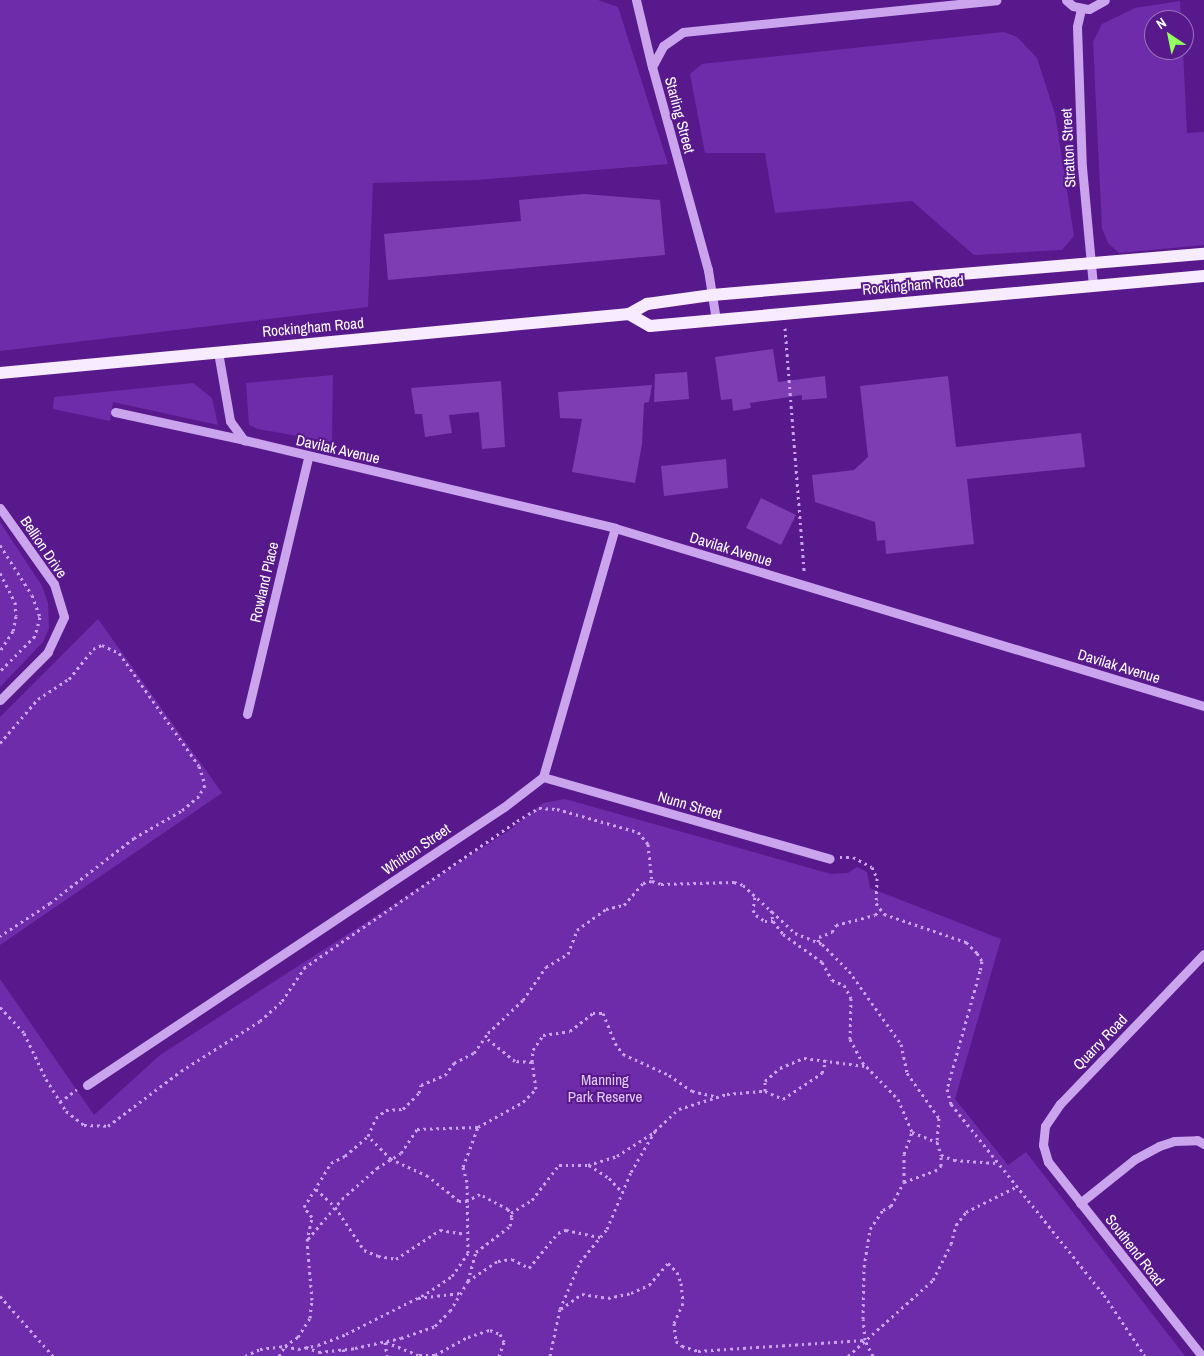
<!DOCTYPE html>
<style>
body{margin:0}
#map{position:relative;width:1204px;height:1356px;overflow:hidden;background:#58198c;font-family:"Archivo Narrow",sans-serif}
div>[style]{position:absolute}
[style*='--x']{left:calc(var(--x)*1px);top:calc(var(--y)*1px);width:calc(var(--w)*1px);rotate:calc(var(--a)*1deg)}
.green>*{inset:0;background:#6f2caa}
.building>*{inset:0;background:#7c3eb2}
.path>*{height:3px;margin-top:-1.5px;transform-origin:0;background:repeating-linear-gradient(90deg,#cba4ee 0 2.5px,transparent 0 6.5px)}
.minor>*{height:9px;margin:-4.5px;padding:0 4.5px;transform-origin:4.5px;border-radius:4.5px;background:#cba4ee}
.major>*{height:12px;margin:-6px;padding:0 6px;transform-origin:6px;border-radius:6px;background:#f7ebff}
span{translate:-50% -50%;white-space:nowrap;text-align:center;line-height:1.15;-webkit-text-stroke:4px #58198c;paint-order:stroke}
.street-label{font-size:15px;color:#fff}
.park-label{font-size:15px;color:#e3cafa}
.north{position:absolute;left:1144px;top:10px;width:50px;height:50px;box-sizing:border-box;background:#58198c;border:1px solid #9b75ba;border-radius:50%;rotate:326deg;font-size:14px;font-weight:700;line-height:20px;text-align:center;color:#fff}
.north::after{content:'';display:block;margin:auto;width:18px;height:22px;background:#92ff61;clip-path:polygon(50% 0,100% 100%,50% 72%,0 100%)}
</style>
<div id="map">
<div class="green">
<div style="clip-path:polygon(0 0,598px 0,618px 7px,668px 164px,477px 180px,373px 183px,368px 307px,0 351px)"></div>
<div style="clip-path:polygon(1180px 1px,1181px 20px,1154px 20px,1154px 50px,1183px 50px,1187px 133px,1204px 132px,1204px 245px,1119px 253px,1108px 243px,1102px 228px,1093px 42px,1102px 24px,1135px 8px)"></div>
<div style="clip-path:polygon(1004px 32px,1017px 37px,1037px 58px,1055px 114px,1074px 236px,1062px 250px,974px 255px,912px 201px,775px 213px,765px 153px,705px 153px,690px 74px,702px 64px)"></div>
<div style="clip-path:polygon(333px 375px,332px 442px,258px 429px,249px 425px,246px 383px)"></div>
<div style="clip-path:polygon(193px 383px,212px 398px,218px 425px,113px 402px,110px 421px,53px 409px,54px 397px)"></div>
<div style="clip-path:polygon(0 522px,42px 586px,48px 603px,49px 628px,43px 642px,0 687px)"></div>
<div style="clip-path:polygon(98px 619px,222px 793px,0 945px,0 717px)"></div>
<div style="clip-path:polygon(565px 799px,831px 874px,848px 873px,857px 867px,867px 872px,870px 888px,1001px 939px,955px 1099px,1008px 1165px,1026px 1152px,1185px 1356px,0 1356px,0 979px,94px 1115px,160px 1055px,511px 829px,543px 803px)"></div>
</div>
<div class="building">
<div style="clip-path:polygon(584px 194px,660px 200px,665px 255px,388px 280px,384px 234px,521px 221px,519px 200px)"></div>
<div style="clip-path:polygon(773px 349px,778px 382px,825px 376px,827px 398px,802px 400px,802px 395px,750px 403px,751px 408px,733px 411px,732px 399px,721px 400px,715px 357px)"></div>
<div style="clip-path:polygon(687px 372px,689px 399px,654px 402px,655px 374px)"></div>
<div style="clip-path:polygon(948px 376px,956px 447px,1081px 433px,1085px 467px,967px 479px,974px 544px,886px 554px,885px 540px,877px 541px,875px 522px,815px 502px,812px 475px,854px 470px,868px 457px,860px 386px)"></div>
<div style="clip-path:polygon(501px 381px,505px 447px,482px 449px,479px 412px,449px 415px,452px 433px,425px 437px,422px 414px,415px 414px,411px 388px)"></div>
<div style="clip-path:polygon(652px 385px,649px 402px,644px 403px,642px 444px,635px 483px,572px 472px,582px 419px,560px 418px,558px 392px)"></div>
<div style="clip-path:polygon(726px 459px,728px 488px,664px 496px,661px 466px)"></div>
<div style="clip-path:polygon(761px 498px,796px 515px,781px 545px,746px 528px)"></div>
</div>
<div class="path">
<div style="--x:785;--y:328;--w:244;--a:85.5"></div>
<div style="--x:0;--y:545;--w:59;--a:57.4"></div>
<div style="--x:32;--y:595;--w:23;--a:70"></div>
<div style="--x:40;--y:617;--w:20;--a:105"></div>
<div style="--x:35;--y:636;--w:49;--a:135"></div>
<div style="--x:0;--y:573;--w:33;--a:63"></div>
<div style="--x:15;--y:602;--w:14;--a:86"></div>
<div style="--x:16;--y:616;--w:15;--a:101"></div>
<div style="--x:13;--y:631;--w:24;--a:123"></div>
<div style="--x:0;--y:743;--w:58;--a:-49.2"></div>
<div style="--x:38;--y:699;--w:37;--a:-33"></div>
<div style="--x:69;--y:679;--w:38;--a:-51"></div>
<div style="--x:93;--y:649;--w:10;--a:-24"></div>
<div style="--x:102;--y:645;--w:19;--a:25"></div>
<div style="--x:119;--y:653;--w:138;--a:54.7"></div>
<div style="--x:199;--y:766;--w:20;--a:72"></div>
<div style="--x:205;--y:785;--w:13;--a:119"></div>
<div style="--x:199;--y:796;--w:23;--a:140"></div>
<div style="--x:181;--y:811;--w:54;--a:150.1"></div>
<div style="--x:134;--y:838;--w:106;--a:142.3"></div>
<div style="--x:50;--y:903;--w:60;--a:146.6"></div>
<div style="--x:840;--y:857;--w:13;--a:0"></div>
<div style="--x:853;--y:857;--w:21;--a:28"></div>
<div style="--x:872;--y:867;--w:12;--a:66"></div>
<div style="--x:877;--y:878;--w:25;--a:92"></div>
<div style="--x:876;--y:903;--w:14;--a:54"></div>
<div style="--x:884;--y:914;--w:87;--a:18.9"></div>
<div style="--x:966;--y:942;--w:16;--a:45"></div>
<div style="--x:977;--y:953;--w:9;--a:58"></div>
<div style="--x:982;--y:961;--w:10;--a:101"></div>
<div style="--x:980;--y:971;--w:123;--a:105.6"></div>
<div style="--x:947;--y:1089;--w:16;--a:75"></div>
<div style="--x:951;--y:1104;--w:245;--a:51.3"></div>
<div style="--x:1104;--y:1295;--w:73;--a:56.1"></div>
<div style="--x:755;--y:897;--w:13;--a:99"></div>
<div style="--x:753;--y:910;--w:6;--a:59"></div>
<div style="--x:756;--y:915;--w:11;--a:34"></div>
<div style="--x:765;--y:921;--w:8;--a:0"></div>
<div style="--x:773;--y:921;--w:16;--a:52"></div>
<div style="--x:783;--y:934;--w:48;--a:35.7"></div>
<div style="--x:822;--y:962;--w:21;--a:61"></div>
<div style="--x:832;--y:980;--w:13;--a:23"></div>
<div style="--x:844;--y:985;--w:15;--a:62"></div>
<div style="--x:851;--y:998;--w:41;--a:91.4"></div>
<div style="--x:850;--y:1039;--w:26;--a:62"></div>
<div style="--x:862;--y:1062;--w:52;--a:45.8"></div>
<div style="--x:898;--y:1099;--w:36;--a:67"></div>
<div style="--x:912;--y:1132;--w:27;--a:22"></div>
<div style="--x:771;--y:910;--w:11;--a:80"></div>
<div style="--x:818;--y:942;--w:5;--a:-79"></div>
<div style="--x:819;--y:937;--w:14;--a:-21"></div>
<div style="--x:832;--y:932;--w:8;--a:-60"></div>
<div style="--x:836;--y:925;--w:40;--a:-14.4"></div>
<div style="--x:875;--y:915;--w:7;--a:-45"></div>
<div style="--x:0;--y:1007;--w:35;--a:47"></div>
<div style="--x:24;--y:1033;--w:51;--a:64.4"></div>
<div style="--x:46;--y:1079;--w:38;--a:58"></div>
<div style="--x:66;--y:1111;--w:23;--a:38"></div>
<div style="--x:84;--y:1125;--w:24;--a:2"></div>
<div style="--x:108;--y:1126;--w:91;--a:-37"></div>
<div style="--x:181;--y:1071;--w:93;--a:-32.3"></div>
<div style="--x:260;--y:1021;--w:30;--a:-42"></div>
<div style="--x:282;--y:1001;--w:40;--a:-56"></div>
<div style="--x:304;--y:968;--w:259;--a:-34.6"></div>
<div style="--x:517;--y:821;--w:26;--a:-31"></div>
<div style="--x:539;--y:808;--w:18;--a:3"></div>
<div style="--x:557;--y:809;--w:84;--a:15.9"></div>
<div style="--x:638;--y:832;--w:16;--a:50"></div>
<div style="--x:648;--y:844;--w:37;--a:84"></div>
<div style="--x:652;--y:881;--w:9;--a:18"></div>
<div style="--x:661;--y:884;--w:73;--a:-1.6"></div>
<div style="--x:734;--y:882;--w:9;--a:18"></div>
<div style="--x:743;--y:885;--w:71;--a:42.7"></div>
<div style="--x:795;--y:933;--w:29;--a:22"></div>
<div style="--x:822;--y:944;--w:38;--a:45"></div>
<div style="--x:849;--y:971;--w:90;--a:54.5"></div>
<div style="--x:901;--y:1044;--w:30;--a:78"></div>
<div style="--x:907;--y:1073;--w:55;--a:54.6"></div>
<div style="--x:939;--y:1118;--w:24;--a:95"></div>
<div style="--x:937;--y:1142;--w:14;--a:73"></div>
<div style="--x:941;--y:1155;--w:14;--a:21"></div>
<div style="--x:954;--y:1160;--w:41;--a:4.2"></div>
<div style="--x:532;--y:1062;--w:12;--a:-85"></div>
<div style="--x:533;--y:1050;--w:18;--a:-56"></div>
<div style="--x:543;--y:1035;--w:27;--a:-8"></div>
<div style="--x:570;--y:1031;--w:29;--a:-38"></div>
<div style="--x:593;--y:1013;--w:10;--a:0"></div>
<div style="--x:603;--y:1013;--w:32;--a:68"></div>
<div style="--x:615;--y:1043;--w:14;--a:54"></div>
<div style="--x:623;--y:1054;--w:51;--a:24.5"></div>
<div style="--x:669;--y:1075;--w:28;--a:35"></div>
<div style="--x:692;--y:1091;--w:27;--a:13"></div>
<div style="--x:765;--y:1091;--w:20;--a:24"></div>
<div style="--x:783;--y:1099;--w:47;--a:-33.7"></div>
<div style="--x:822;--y:1073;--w:14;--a:-73"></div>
<div style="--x:60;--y:1102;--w:21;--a:-37"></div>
<div style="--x:589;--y:1165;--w:24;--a:33"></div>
<div style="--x:609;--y:1178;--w:19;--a:47"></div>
<div style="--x:904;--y:1182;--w:33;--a:-20"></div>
<div style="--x:935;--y:1171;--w:8;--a:-40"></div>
<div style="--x:941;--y:1166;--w:11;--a:-90"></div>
<div style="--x:316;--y:1189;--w:26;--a:43"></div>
<div style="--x:335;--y:1207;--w:52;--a:56"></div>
<div style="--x:364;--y:1250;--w:15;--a:23"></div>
<div style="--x:378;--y:1256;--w:18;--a:9"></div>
<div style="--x:396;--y:1259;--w:53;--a:-33.4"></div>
<div style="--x:440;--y:1230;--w:26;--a:9"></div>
<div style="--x:511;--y:1213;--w:25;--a:-32"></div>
<div style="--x:532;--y:1200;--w:44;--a:-52.4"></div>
<div style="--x:559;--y:1165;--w:29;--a:0"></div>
<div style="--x:588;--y:1165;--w:30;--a:-17"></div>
<div style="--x:617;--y:1156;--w:43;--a:-32.6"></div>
<div style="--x:308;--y:1239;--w:52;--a:-49.6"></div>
<div style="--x:342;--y:1199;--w:47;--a:-41.5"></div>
<div style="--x:377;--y:1168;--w:28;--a:-32"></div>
<div style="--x:401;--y:1153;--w:29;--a:-56"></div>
<div style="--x:417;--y:1129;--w:61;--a:-1.9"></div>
<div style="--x:478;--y:1127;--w:51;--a:-29.1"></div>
<div style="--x:523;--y:1102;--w:18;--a:-45"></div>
<div style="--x:536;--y:1089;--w:27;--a:-98"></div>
<div style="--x:532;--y:1062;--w:17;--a:-177"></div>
<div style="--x:515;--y:1061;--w:36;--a:-141"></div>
<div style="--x:468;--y:1281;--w:36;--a:-34"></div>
<div style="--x:498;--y:1261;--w:14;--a:-8"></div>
<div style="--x:512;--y:1259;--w:19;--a:28"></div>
<div style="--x:529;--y:1268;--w:45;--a:-50.4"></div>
<div style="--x:558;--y:1233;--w:9;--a:-21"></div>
<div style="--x:566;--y:1230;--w:35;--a:12"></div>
<div style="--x:0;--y:1296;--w:80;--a:48.5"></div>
<div style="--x:418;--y:1298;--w:43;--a:-6.6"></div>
<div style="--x:561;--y:1309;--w:26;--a:-36"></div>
<div style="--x:582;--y:1294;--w:26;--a:9"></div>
<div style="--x:608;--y:1298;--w:24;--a:-12"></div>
<div style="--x:631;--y:1293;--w:20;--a:-24"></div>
<div style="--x:649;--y:1285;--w:29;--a:-49"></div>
<div style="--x:668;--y:1263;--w:13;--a:45"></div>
<div style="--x:677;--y:1272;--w:12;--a:70"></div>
<div style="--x:681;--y:1283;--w:20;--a:84"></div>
<div style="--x:683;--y:1303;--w:22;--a:114"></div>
<div style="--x:674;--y:1323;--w:18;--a:84"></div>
<div style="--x:676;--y:1341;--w:8;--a:40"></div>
<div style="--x:682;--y:1346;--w:17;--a:17"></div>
<div style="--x:698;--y:1351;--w:167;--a:-3.8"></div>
<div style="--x:385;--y:1342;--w:14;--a:82"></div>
<div style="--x:386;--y:1342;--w:35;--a:22"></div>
<div style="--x:419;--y:1355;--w:16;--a:0"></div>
<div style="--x:435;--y:1355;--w:38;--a:-29"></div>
<div style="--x:468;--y:1337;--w:23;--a:-18"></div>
<div style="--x:490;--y:1330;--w:11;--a:22"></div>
<div style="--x:500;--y:1334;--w:9;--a:63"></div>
<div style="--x:504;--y:1342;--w:15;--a:110"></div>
<div style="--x:306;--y:1347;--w:14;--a:21"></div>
<div style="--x:319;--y:1352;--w:36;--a:-6"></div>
<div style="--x:355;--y:1348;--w:47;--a:-12.3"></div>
<div style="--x:401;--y:1338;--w:36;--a:-19"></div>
<div style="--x:435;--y:1326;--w:21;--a:-45"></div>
<div style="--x:450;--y:1311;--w:35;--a:-59"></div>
<div style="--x:468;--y:1281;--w:30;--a:-75"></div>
<div style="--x:476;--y:1252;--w:43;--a:-37.4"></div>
<div style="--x:510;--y:1226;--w:9;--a:-77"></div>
<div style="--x:512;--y:1217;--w:9;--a:-117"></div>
<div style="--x:508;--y:1209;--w:32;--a:-152"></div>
<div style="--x:480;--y:1194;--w:15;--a:152"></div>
<div style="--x:467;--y:1201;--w:8;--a:180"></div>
<div style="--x:459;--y:1201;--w:40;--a:-141"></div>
<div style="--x:428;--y:1176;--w:41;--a:-155.3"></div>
<div style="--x:391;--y:1159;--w:33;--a:-135"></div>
<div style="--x:343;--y:1349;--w:7;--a:74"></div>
<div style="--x:245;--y:1356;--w:17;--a:-25"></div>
<div style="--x:260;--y:1349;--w:25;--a:-7"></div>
<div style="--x:285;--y:1346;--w:16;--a:-35"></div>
<div style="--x:298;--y:1337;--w:22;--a:-58"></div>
<div style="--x:310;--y:1318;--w:18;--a:-84"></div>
<div style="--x:312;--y:1300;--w:59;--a:-94.8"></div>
<div style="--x:307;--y:1241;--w:25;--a:-78"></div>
<div style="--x:312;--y:1217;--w:13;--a:-129"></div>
<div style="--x:304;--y:1207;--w:52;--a:-58.5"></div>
<div style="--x:331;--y:1163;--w:16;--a:-27"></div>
<div style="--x:345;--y:1156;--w:30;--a:-41"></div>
<div style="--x:368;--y:1136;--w:20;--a:-66"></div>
<div style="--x:376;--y:1118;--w:13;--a:-39"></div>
<div style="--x:386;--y:1110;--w:17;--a:-3"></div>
<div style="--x:403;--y:1109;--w:23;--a:-45"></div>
<div style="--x:419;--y:1093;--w:8;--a:-76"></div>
<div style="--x:421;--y:1085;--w:26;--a:-23"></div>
<div style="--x:445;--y:1075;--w:15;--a:-53"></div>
<div style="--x:454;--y:1063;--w:22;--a:-27"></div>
<div style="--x:474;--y:1053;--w:24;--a:-55"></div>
<div style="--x:488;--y:1033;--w:48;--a:-43.3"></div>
<div style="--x:523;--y:1000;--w:40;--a:-55.1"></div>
<div style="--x:546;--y:967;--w:26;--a:-31"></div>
<div style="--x:568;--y:954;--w:26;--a:-69"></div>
<div style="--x:577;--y:930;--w:36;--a:-36"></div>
<div style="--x:606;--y:909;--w:18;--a:-13"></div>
<div style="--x:624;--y:905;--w:29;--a:-49"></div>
<div style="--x:643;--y:883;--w:9;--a:-13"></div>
<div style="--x:279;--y:1356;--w:12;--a:-59"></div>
<div style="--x:285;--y:1346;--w:13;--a:13"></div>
<div style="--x:298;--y:1349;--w:20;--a:-11"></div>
<div style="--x:318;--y:1345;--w:30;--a:-21"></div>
<div style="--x:346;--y:1334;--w:91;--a:-26.8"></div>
<div style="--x:427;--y:1293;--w:30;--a:-34"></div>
<div style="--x:452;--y:1276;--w:28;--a:-55"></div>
<div style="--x:468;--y:1253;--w:71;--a:-90.8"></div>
<div style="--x:467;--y:1182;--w:16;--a:-105"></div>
<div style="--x:463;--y:1167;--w:43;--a:-69.4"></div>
<div style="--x:550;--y:1356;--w:48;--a:-78"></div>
<div style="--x:560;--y:1309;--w:51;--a:-66.9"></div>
<div style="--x:580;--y:1262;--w:43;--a:-50.7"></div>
<div style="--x:607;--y:1229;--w:62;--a:-67.2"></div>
<div style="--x:631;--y:1172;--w:48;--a:-59.7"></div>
<div style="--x:655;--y:1131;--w:33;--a:-43"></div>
<div style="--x:679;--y:1109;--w:50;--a:-17.4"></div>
<div style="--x:727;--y:1094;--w:38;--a:-5"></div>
<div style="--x:765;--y:1091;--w:10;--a:-90"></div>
<div style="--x:765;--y:1081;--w:20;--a:-41"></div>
<div style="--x:780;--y:1068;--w:26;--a:-23"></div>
<div style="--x:804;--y:1058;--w:61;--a:7.6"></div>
<div style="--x:848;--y:1356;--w:114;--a:-41.8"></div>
<div style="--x:933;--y:1280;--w:40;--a:-63.4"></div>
<div style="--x:951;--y:1244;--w:20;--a:-75"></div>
<div style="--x:956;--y:1225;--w:16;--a:-52"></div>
<div style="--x:966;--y:1212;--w:56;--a:-26.6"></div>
<div style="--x:873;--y:1356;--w:18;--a:-117"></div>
<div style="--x:865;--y:1340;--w:21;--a:-95"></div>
<div style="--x:863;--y:1319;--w:52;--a:-88.9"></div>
<div style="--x:864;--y:1267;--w:38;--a:-81"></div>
<div style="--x:870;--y:1229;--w:23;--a:-56"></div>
<div style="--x:883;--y:1210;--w:9;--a:-27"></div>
<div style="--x:891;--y:1206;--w:27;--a:-62"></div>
<div style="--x:904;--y:1182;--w:28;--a:-90"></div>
<div style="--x:904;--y:1154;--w:23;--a:-70"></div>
</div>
<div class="minor">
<div style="--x:636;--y:0;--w:69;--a:76.6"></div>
<div style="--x:1066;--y:0;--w:9;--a:41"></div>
<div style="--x:1073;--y:6;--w:16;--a:11"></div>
<div style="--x:1089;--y:9;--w:18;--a:-29"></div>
<div style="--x:1081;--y:9;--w:18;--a:103"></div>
<div style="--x:1077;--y:27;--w:140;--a:88"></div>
<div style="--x:1082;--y:167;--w:119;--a:84.7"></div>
<div style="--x:716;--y:320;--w:51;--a:-99.1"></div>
<div style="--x:708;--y:270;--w:211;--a:-105.4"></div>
<div style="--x:652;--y:67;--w:24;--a:-62"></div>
<div style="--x:663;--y:46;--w:24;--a:-35"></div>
<div style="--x:683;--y:32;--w:315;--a:-5.8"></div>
<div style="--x:218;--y:352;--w:70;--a:80.1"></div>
<div style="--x:230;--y:421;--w:24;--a:54"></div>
<div style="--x:244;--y:440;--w:381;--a:13.3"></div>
<div style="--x:615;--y:528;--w:615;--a:16.82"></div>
<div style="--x:115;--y:412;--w:132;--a:12.2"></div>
<div style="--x:0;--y:508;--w:93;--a:54.6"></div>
<div style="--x:54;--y:584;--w:34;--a:73"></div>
<div style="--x:64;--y:617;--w:38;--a:115"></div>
<div style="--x:48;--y:652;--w:68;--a:135"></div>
<div style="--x:247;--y:714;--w:264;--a:-76.6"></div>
<div style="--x:543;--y:777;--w:298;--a:15.9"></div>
<div style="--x:87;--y:1085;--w:501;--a:-33.69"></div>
<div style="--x:504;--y:807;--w:49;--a:-37.6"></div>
<div style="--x:543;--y:777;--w:259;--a:-73.9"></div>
<div style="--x:1080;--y:1203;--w:70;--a:-38.7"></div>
<div style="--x:1135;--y:1159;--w:27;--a:-28"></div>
<div style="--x:1159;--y:1146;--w:16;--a:-18"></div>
<div style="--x:1174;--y:1141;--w:23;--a:-2"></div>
<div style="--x:1197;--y:1140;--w:8;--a:30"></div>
<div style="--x:1202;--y:1356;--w:248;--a:-128.4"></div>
<div style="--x:1048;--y:1162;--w:18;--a:-106"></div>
<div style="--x:1043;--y:1145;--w:19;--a:-84"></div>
<div style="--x:1045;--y:1126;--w:27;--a:-56"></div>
<div style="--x:1060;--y:1104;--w:208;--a:-46.2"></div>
</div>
<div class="major">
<div style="--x:629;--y:314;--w:24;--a:30"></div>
<div style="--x:650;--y:326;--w:556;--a:-5.16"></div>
<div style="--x:0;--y:373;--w:632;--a:-5.36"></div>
<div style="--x:629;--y:314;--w:21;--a:-29"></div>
<div style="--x:647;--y:304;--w:66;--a:-7.9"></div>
<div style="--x:712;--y:295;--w:494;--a:-4.8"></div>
</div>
<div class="street-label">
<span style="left:680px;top:115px;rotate:75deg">Starling Street</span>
<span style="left:1068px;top:148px;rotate:-93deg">Stratton Street</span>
<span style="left:913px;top:285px;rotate:-5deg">Rockingham Road</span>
<span style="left:313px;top:327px;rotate:-5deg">Rockingham Road</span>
<span style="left:338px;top:449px;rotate:13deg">Davilak Avenue</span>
<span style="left:44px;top:547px;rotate:56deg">Bellion Drive</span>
<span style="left:731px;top:549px;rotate:17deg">Davilak Avenue</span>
<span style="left:264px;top:582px;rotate:-77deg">Rowland Place</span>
<span style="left:1119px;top:666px;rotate:17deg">Davilak Avenue</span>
<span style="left:690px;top:805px;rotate:16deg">Nunn Street</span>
<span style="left:416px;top:849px;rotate:-34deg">Whitton Street</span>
<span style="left:1100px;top:1042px;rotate:-46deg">Quarry Road</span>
<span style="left:1135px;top:1250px;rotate:52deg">Southend Road</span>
</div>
<div class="park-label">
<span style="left:605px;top:1088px">Manning<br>Park Reserve</span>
</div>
<div class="north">N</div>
</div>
